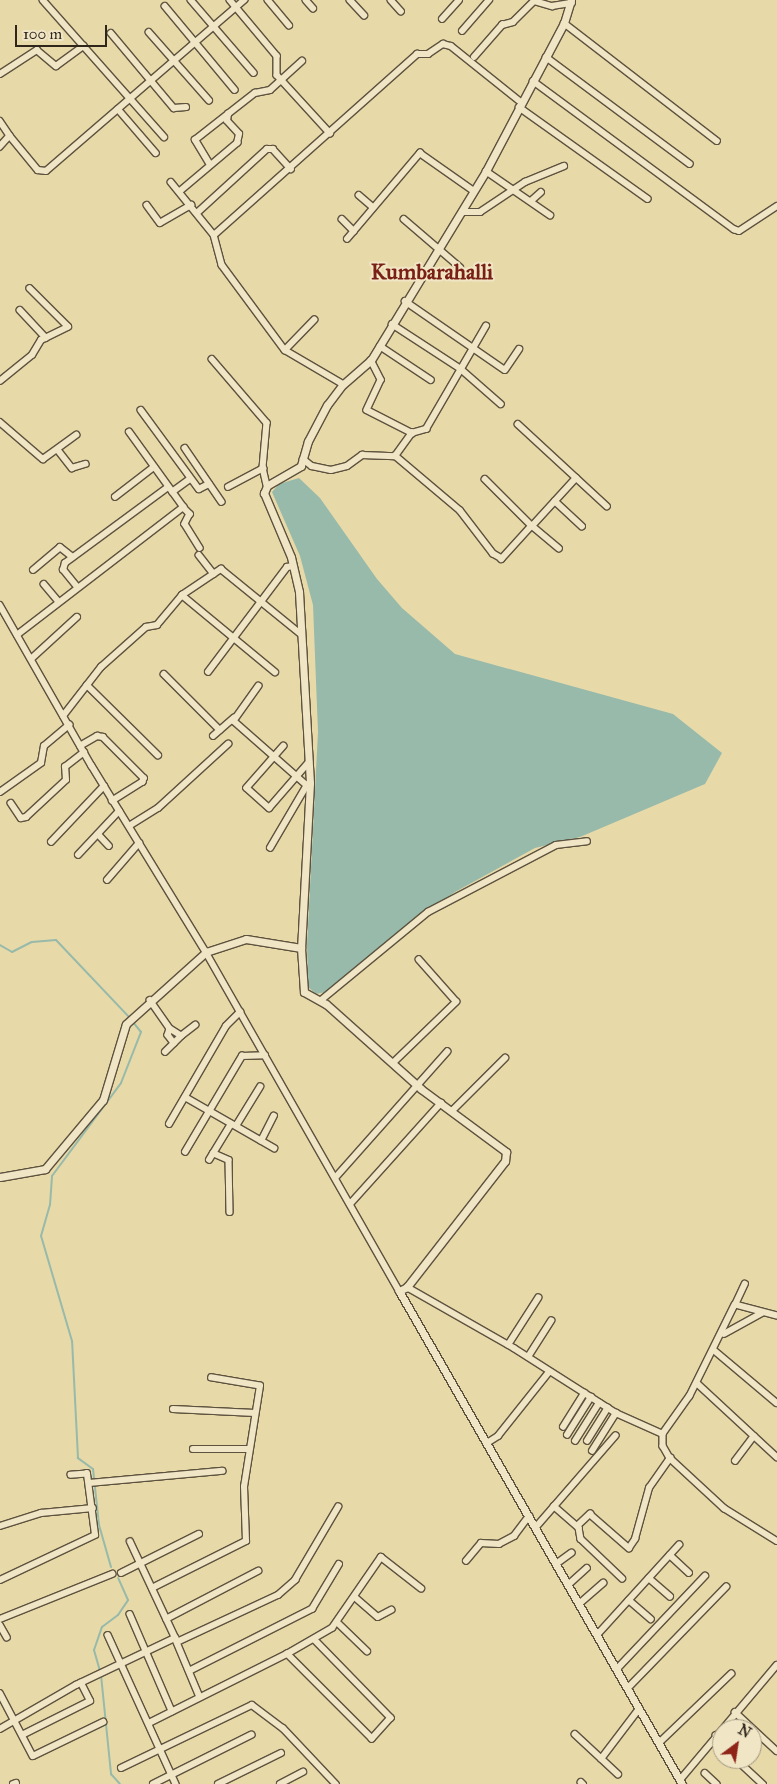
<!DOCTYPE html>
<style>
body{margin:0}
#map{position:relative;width:777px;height:1784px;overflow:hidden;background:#e8d9a8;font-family:"IM FELL Great Primer",serif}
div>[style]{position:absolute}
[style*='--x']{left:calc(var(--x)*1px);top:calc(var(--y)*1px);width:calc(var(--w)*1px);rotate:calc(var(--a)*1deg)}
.water>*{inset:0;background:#97baaa}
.stream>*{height:2px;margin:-1px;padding:0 1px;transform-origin:1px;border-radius:1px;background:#97baaa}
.roads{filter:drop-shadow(1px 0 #5d523e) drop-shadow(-1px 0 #5d523e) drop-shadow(0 1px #5d523e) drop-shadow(0 -1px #5d523e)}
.minor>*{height:5.5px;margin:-2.75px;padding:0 2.75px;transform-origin:2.75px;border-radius:2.75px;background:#f0e6c6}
.tertiary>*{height:7px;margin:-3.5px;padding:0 3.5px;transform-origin:3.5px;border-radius:3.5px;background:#f0e6c6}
span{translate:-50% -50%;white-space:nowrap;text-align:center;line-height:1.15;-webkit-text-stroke:4px #f0e6c6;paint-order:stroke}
.quarter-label{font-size:22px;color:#7a1f14;font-weight:700}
.north{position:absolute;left:712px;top:1719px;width:50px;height:50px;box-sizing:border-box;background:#f0e6c6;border:1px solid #a39981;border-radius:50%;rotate:31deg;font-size:14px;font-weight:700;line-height:20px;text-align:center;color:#2f251a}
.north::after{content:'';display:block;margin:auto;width:18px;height:22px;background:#8f2418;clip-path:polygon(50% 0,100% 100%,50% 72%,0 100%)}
.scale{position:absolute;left:15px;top:25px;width:92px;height:22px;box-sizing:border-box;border:2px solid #2f251a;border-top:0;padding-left:6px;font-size:15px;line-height:18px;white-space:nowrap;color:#2f251a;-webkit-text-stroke:4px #f0e6c6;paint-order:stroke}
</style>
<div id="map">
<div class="water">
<div style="clip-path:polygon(299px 478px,320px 498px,377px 579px,402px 608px,455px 654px,673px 714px,722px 753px,705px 784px,580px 837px,535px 848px,455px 892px,402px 929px,326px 992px,316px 994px,308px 987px,307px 945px,318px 732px,313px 605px,300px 556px,272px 492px,279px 484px)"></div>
</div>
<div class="stream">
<div style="--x:0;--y:945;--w:14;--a:30"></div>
<div style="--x:12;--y:952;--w:22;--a:-27"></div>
<div style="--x:32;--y:942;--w:24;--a:-5"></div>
<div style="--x:56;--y:940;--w:108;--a:46.5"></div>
<div style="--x:111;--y:1567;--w:44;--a:-105.9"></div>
<div style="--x:99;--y:1525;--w:56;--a:-96.1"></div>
<div style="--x:93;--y:1469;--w:19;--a:-144"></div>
<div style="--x:78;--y:1458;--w:117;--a:-92.9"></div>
<div style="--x:72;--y:1341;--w:109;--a:-106.4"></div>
<div style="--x:41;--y:1236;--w:32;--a:-74"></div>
<div style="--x:50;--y:1205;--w:29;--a:-86"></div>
<div style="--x:52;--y:1176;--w:116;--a:-53.4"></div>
<div style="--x:121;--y:1083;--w:55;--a:-68.6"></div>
<div style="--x:141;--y:1032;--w:13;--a:-129"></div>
<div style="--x:100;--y:1671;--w:22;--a:-106"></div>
<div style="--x:94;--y:1650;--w:24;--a:-71"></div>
<div style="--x:102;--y:1627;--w:20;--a:-37"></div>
<div style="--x:118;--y:1615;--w:18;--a:-56"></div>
<div style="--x:128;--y:1600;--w:24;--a:-114"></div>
<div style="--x:101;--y:1675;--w:100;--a:84.2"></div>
<div style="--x:111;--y:1774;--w:13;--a:48"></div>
</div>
<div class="roads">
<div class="minor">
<div style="--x:43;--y:0;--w:183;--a:48.5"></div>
<div style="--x:191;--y:0;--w:96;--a:49.2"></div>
<div style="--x:230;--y:0;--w:73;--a:50"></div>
<div style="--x:277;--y:56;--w:19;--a:90"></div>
<div style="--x:277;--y:75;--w:79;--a:47.6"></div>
<div style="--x:268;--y:0;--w:33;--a:50"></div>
<div style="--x:306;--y:0;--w:11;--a:49"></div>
<div style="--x:350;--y:0;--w:21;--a:47"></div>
<div style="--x:391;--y:0;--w:15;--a:48"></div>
<div style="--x:165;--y:6;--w:109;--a:50.2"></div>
<div style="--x:442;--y:19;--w:25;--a:-48"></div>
<div style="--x:564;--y:23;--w:193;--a:37.6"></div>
<div style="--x:462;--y:31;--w:41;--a:-48.9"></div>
<div style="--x:149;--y:32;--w:91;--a:48.6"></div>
<div style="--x:111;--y:33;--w:98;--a:50"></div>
<div style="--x:174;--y:108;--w:12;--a:-5"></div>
<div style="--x:474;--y:57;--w:43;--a:-48.8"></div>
<div style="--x:502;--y:25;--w:11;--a:-15"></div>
<div style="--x:513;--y:22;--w:30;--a:-45"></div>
<div style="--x:534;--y:1;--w:19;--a:16"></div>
<div style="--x:552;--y:6;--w:20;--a:-9"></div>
<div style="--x:546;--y:57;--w:179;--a:36.6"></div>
<div style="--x:0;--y:74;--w:44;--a:-33"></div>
<div style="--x:37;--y:50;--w:25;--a:40"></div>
<div style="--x:56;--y:66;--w:34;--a:-36"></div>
<div style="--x:533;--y:81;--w:250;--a:36.4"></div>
<div style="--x:734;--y:229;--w:5;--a:22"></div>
<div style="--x:739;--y:231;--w:45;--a:-33.3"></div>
<div style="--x:519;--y:107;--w:158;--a:35.5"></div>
<div style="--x:118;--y:109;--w:58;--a:49.2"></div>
<div style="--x:0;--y:121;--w:18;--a:56"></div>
<div style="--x:10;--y:136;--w:15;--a:132"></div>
<div style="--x:10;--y:136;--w:44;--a:50.5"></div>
<div style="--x:38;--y:170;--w:8;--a:7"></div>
<div style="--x:46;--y:171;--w:262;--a:-40.8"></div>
<div style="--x:210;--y:165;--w:29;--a:-121"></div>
<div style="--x:195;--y:140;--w:42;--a:-38.2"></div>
<div style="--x:486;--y:171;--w:78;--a:34.5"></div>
<div style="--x:171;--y:182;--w:68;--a:50.9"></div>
<div style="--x:214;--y:235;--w:31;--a:75"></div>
<div style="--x:222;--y:265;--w:106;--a:53.5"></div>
<div style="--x:285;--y:350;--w:67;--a:30.4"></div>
<div style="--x:180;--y:191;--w:75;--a:-40.1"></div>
<div style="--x:237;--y:143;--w:9;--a:-77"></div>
<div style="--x:239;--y:134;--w:18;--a:-133"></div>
<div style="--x:227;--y:121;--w:7;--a:-82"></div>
<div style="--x:228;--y:114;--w:34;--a:-38"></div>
<div style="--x:255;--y:93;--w:15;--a:-11"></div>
<div style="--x:270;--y:90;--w:43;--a:-42.2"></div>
<div style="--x:359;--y:195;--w:18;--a:41"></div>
<div style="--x:531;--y:201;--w:13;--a:-42"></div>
<div style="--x:147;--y:205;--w:22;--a:54"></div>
<div style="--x:160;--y:223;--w:36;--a:-30"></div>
<div style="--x:198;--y:212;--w:93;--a:-42.4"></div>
<div style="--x:267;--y:149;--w:6;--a:0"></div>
<div style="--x:273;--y:149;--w:27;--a:48"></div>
<div style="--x:462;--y:212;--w:18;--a:0"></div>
<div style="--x:480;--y:212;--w:54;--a:-33.7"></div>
<div style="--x:525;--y:182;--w:42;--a:-22.3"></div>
<div style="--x:342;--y:219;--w:17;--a:45"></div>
<div style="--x:404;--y:219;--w:74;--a:40.6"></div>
<div style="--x:214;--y:235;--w:272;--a:-41.7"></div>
<div style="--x:417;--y:54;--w:11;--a:0"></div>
<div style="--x:428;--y:54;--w:18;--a:-34"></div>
<div style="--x:443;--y:44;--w:8;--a:14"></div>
<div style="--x:451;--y:46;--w:90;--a:38.7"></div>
<div style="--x:347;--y:239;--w:113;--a:-49.7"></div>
<div style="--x:420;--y:153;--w:66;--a:35.1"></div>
<div style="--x:405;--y:301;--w:121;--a:34.6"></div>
<div style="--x:505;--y:370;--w:25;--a:-56"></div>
<div style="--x:20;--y:310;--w:38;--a:47"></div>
<div style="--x:392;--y:324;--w:82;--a:33.1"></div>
<div style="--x:461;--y:369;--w:53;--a:41.2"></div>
<div style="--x:380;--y:346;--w:61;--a:33.7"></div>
<div style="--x:285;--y:350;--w:42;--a:-46"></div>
<div style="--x:212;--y:359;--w:84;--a:49.3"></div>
<div style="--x:267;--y:423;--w:45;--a:95.1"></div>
<div style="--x:263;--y:468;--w:18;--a:77"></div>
<div style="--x:371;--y:360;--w:22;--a:63"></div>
<div style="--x:381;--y:380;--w:33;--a:115"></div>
<div style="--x:367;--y:410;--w:51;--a:27.1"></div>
<div style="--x:0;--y:381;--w:41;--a:-39.1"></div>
<div style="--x:32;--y:355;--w:17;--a:-59"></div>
<div style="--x:41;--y:340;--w:30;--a:-26"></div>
<div style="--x:68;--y:327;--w:54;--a:-135"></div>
<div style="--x:141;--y:410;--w:98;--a:53.7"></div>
<div style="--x:199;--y:489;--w:11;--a:-27"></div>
<div style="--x:0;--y:422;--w:57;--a:40.7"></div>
<div style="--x:43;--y:459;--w:41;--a:-36"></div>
<div style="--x:518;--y:424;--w:121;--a:42.7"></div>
<div style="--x:185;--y:448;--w:65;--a:55.6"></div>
<div style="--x:58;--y:450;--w:23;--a:52"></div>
<div style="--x:72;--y:468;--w:14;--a:-17"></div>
<div style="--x:303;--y:459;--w:11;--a:38"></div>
<div style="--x:312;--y:466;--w:19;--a:12"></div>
<div style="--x:331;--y:470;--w:16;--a:-14"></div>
<div style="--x:347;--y:466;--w:19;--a:-36"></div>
<div style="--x:362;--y:455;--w:33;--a:2"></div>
<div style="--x:485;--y:479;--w:66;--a:45"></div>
<div style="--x:532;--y:526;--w:45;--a:132.3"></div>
<div style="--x:502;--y:559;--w:10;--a:-151"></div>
<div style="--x:493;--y:554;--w:54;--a:-127.5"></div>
<div style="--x:460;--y:511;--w:85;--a:-139.8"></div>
<div style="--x:395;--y:456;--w:29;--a:-54"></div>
<div style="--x:412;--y:433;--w:15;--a:-16"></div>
<div style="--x:426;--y:429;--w:119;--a:-59.8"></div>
<div style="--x:228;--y:487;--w:40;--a:-28"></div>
<div style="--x:172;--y:492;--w:22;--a:-36"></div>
<div style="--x:115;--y:497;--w:49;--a:-37.6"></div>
<div style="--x:555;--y:501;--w:37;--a:43"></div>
<div style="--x:183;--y:507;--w:10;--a:45"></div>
<div style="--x:190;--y:514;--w:11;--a:117"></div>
<div style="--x:185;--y:524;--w:28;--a:58"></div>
<div style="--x:559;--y:549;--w:35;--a:-140"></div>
<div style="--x:532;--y:526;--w:65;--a:-47.5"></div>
<div style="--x:199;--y:555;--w:24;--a:52"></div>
<div style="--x:33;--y:570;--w:35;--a:-40"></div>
<div style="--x:60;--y:547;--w:16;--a:38"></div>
<div style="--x:44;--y:584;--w:23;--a:50"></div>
<div style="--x:77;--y:587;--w:22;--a:-129"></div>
<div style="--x:63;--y:570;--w:7;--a:-74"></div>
<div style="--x:65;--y:563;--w:128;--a:-36.4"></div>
<div style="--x:182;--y:595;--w:121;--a:39.6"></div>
<div style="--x:0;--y:605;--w:185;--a:60.3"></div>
<div style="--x:92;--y:766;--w:218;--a:58.5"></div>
<div style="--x:206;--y:952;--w:390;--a:60.3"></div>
<div style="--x:17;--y:635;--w:210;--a:-37.6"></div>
<div style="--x:183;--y:507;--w:92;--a:-125.8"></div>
<div style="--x:31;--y:659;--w:62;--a:-42.4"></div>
<div style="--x:208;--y:672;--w:131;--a:-53"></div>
<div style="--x:287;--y:567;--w:6;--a:-9"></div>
<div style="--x:164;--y:674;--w:79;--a:45"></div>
<div style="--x:87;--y:685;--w:100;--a:44.6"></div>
<div style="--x:259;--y:686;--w:43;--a:125.5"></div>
<div style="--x:234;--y:721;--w:101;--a:41.4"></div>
<div style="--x:63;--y:716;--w:62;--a:-52.2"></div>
<div style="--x:101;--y:667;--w:60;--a:-41.6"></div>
<div style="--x:146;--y:627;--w:11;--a:-10"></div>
<div style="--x:157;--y:625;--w:39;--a:-50"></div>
<div style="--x:182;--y:595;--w:47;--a:-33.7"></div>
<div style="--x:221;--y:569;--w:103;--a:39.1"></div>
<div style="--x:213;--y:736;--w:28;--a:-41"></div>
<div style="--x:80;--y:746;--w:20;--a:-30"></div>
<div style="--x:97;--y:736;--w:6;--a:9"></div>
<div style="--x:103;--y:737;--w:58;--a:45"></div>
<div style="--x:144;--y:778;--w:4;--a:104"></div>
<div style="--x:143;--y:782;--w:36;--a:148"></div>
<div style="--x:284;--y:746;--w:56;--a:131.4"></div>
<div style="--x:247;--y:788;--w:30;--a:42"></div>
<div style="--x:269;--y:808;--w:61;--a:-49"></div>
<div style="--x:0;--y:792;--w:50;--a:-35.3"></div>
<div style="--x:41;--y:763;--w:17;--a:-80"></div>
<div style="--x:44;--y:746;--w:33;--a:-40"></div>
<div style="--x:11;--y:803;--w:18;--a:56"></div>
<div style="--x:21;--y:818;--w:5;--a:-11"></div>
<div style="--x:26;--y:817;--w:54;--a:-42.8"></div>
<div style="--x:66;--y:780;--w:13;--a:-94"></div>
<div style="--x:65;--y:767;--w:24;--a:-38"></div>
<div style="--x:129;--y:826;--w:34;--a:-32"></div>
<div style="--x:158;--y:808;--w:95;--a:-42.4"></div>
<div style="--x:98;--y:834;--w:16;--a:47"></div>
<div style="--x:51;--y:842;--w:77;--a:-46.6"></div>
<div style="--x:270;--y:848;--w:73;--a:-59.6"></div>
<div style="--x:78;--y:855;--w:60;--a:-47"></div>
<div style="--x:107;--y:880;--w:49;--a:-49.1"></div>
<div style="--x:150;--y:1000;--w:35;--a:55"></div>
<div style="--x:170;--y:1029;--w:6;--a:108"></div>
<div style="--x:168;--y:1035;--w:10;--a:53"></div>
<div style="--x:320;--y:1001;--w:140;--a:-39.5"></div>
<div style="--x:428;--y:912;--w:144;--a:-27.6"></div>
<div style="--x:556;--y:845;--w:31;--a:-7"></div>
<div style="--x:181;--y:1036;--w:18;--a:-38"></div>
<div style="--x:165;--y:1052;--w:23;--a:-45"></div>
<div style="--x:181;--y:1036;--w:13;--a:-148"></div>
<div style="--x:393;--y:1063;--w:88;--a:-44.1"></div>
<div style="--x:456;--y:1002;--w:56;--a:-131.4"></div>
<div style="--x:185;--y:1097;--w:103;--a:29.8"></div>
<div style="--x:452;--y:1111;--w:75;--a:-45"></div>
<div style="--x:169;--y:1124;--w:113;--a:-59.8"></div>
<div style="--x:226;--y:1026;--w:20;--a:-45"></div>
<div style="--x:236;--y:1126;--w:46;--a:-58.4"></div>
<div style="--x:261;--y:1141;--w:28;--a:-63"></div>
<div style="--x:185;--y:1152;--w:112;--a:-59.3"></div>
<div style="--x:242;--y:1056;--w:23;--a:-2"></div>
<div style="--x:213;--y:1153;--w:17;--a:24"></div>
<div style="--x:229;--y:1160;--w:52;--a:88.9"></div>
<div style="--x:209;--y:1160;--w:42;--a:-58.6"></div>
<div style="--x:335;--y:1178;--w:169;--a:-48.4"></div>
<div style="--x:350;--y:1204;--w:136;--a:-48"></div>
<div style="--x:407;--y:1287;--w:123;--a:29.7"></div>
<div style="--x:514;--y:1348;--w:121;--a:32.5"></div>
<div style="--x:616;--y:1413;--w:51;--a:24.1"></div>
<div style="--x:735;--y:1305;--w:23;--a:-65"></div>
<div style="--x:777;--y:1316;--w:43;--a:-165.3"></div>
<div style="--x:735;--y:1305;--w:102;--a:116.3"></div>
<div style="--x:690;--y:1396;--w:47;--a:125.4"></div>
<div style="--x:663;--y:1434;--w:12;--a:90"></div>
<div style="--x:663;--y:1446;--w:14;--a:60"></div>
<div style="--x:670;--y:1458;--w:74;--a:42.8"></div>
<div style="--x:724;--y:1508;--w:62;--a:31.9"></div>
<div style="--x:724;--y:1334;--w:43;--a:-28.9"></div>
<div style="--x:508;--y:1345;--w:56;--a:-57.4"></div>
<div style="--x:714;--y:1350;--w:82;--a:40.1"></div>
<div style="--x:528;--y:1357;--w:43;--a:-57.4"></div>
<div style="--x:697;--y:1383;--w:109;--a:42.8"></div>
<div style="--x:173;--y:1409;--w:82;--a:2.8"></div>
<div style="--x:563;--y:1427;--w:40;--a:-58"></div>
<div style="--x:567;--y:1435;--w:45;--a:-57.7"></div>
<div style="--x:575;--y:1441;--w:45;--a:-57.7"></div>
<div style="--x:587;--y:1441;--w:39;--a:-58"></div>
<div style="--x:487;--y:1443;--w:13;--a:-32"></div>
<div style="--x:498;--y:1436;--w:82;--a:-51.4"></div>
<div style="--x:193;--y:1449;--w:56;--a:0"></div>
<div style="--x:592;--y:1451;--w:45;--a:-57.7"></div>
<div style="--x:735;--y:1461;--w:31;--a:-53"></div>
<div style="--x:89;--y:1483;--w:134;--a:-5.2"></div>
<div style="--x:554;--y:1506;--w:33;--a:41"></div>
<div style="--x:579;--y:1528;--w:11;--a:80"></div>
<div style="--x:581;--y:1539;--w:57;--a:43.6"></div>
<div style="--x:0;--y:1526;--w:43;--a:-17.6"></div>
<div style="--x:41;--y:1513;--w:52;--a:-5.5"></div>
<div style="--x:577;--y:1526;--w:18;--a:-43"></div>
<div style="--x:590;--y:1514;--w:52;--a:41.1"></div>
<div style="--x:629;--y:1548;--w:11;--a:-56"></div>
<div style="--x:635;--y:1539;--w:53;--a:-74.6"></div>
<div style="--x:649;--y:1488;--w:37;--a:-55"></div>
<div style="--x:536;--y:1527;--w:121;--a:-49"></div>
<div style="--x:670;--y:1555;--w:26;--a:43"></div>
<div style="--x:466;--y:1561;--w:23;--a:-50"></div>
<div style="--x:481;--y:1543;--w:18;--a:3"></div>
<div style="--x:499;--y:1544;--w:17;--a:-28"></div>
<div style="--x:514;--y:1536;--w:25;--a:-53"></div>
<div style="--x:556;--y:1564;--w:19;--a:-36"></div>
<div style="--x:121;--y:1573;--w:87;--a:-26.6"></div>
<div style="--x:649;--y:1578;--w:28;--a:41"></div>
<div style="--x:0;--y:1580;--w:105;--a:-25.3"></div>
<div style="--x:95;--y:1535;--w:62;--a:-97.5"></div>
<div style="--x:87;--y:1474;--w:16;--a:176"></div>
<div style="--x:568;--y:1585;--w:25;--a:-42"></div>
<div style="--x:152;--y:1588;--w:105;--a:-26.6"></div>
<div style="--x:246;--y:1541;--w:54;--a:-92.1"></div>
<div style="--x:244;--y:1487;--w:102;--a:-81"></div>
<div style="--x:260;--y:1386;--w:49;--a:-170.5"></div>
<div style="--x:355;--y:1597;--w:30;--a:41"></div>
<div style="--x:378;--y:1617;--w:15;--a:-28"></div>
<div style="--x:629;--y:1600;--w:29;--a:41"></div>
<div style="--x:579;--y:1604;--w:32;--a:-41"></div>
<div style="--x:130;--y:1614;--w:106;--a:66.6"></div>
<div style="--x:0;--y:1619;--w:121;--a:-21.9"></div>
<div style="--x:166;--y:1619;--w:104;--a:-27.6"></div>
<div style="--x:337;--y:1622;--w:42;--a:44"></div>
<div style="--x:0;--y:1625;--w:14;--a:60"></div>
<div style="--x:108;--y:1635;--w:164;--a:65.5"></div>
<div style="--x:597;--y:1635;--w:122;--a:-47.7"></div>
<div style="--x:314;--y:1639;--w:110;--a:45.7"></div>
<div style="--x:391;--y:1718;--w:28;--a:132"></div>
<div style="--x:372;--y:1739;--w:120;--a:-135"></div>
<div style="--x:287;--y:1654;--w:52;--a:-30"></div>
<div style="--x:332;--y:1628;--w:86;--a:-55.4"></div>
<div style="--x:381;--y:1557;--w:51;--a:37.8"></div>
<div style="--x:176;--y:1640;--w:62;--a:67.2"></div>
<div style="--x:177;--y:1642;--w:111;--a:-25"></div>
<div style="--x:278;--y:1595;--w:23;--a:-41"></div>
<div style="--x:295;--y:1580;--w:85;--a:-59.5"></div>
<div style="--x:617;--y:1669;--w:128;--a:-46.6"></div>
<div style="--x:189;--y:1671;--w:138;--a:-26.8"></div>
<div style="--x:312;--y:1609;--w:52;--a:-59"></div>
<div style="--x:628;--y:1688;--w:141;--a:-45.9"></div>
<div style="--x:0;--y:1693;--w:71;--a:62.4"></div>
<div style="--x:33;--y:1756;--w:78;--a:-25.9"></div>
<div style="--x:735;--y:1712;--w:57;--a:42.9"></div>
<div style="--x:149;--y:1723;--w:154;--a:-26.6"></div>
<div style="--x:0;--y:1729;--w:88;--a:-30.1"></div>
<div style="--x:76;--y:1685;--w:110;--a:-25.4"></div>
<div style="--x:175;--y:1638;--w:106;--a:-115.1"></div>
<div style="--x:575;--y:1734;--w:59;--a:42.9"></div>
<div style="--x:22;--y:1735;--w:76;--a:-26.6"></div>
<div style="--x:90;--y:1701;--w:20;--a:-117"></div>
<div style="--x:716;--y:1735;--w:11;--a:56"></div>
<div style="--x:659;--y:1743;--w:100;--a:-43.8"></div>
<div style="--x:601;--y:1759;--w:63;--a:-52.8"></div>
<div style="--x:736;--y:1759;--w:37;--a:43"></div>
<div style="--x:121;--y:1768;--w:145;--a:-25.7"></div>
<div style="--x:252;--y:1705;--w:39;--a:37"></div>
<div style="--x:283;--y:1728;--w:77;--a:46.6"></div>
<div style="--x:705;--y:1773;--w:16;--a:43"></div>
<div style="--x:680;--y:1780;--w:150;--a:-49.9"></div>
<div style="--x:581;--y:1782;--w:3;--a:45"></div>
<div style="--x:13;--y:1784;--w:3;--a:-18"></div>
<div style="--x:153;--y:1784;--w:110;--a:-26.6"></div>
<div style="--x:218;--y:1784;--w:70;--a:-26.2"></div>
<div style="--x:280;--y:1784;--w:26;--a:-28"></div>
</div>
<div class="tertiary">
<div style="--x:571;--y:0;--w:24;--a:107"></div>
<div style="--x:564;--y:23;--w:167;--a:117.8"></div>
<div style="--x:486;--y:171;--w:221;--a:121.3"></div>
<div style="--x:371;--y:360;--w:37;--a:139"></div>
<div style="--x:343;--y:384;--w:26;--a:127"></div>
<div style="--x:327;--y:405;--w:41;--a:117.8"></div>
<div style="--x:308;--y:441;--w:26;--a:106"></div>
<div style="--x:301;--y:466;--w:39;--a:150"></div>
<div style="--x:267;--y:486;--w:8;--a:113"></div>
<div style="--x:264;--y:493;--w:69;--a:67.1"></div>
<div style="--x:291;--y:557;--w:36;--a:77"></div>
<div style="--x:299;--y:592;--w:191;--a:86.7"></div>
<div style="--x:310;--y:783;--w:165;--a:93.1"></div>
<div style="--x:301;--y:948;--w:44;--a:86.1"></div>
<div style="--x:304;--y:992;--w:25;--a:29"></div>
<div style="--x:326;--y:1004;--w:127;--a:41.8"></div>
<div style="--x:421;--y:1089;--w:106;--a:36.5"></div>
<div style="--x:506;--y:1152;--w:9;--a:96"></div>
<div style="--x:505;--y:1161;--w:160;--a:127.9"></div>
<div style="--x:407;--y:1287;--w:9;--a:153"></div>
<div style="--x:399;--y:1291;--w:568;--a:60.14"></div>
<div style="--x:0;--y:1177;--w:46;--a:-10.1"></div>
<div style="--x:45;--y:1169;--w:90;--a:-50"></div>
<div style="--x:103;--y:1100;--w:79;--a:-73.2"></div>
<div style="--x:126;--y:1024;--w:108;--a:-42"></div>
<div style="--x:206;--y:952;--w:42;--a:-18"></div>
<div style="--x:246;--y:939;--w:56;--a:9.3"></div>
</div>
</div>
<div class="quarter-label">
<span style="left:432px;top:272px">Kumbarahalli</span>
</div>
<div class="north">N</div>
<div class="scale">100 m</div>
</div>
